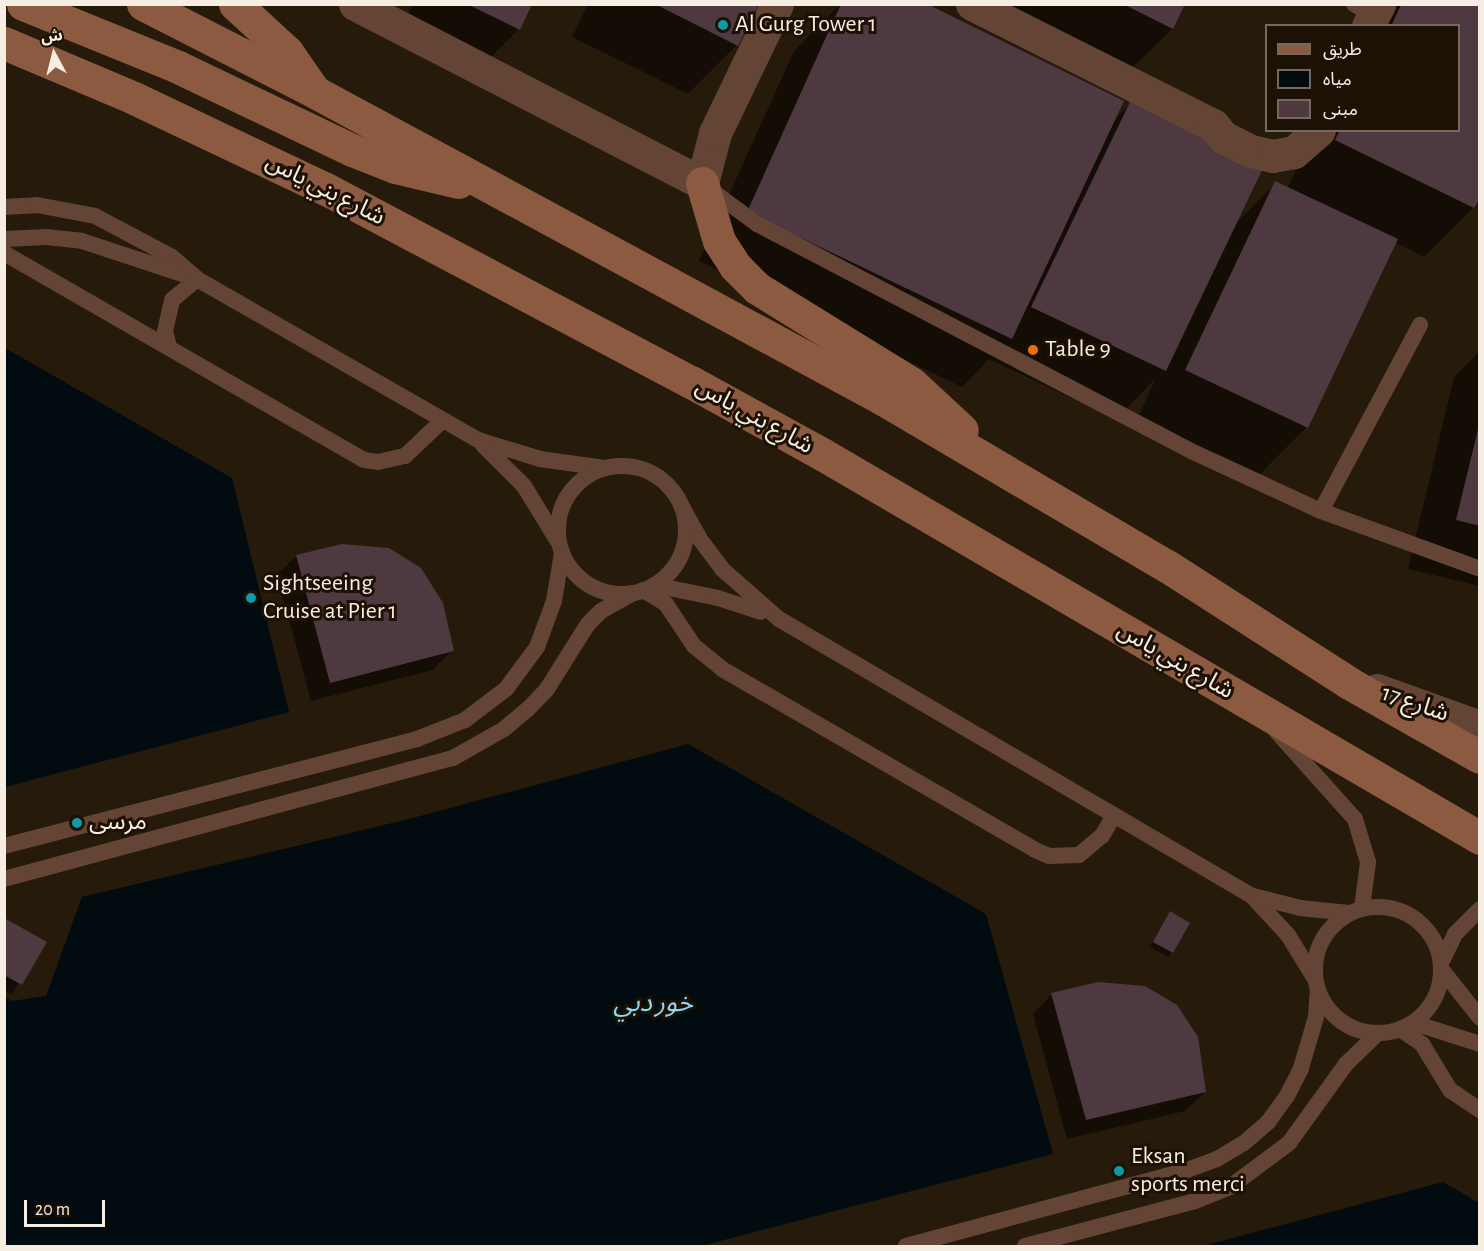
<!DOCTYPE html>
<meta charset="utf-8">
<style>
body{margin:0}
#map{position:relative;width:1484px;height:1251px;overflow:hidden;background:#261a0b;font-family:"Alegreya Sans","Noto Sans Arabic",sans-serif}
div>[style]{position:absolute}
[style*='--x']{left:calc(var(--x)*1px);top:calc(var(--y)*1px);width:calc(var(--w)*1px);rotate:calc(var(--a)*1deg)}
.water>*{inset:0;background:#010b10}
.shadow>*{inset:0;background:#0007}
.building>*{inset:0;background:#4e3940}
.service>*{height:16px;margin:-8px;padding:0 8px;transform-origin:8px;border-radius:8px;background:#644535}
.service>.ring{margin:-8px;padding:0;box-sizing:content-box;background:none;border:16px solid #644535;border-radius:50%}
.minor>*{height:33px;margin:-16.5px;padding:0 16.5px;transform-origin:16.5px;border-radius:16.5px;background:#644535}
.tertiary>*{height:33px;margin:-16.5px;padding:0 16.5px;transform-origin:16.5px;border-radius:16.5px;background:#644535}
.secondary>*{height:33px;margin:-16.5px;padding:0 16.5px;transform-origin:16.5px;border-radius:16.5px;background:#8c5a40}
.dots>*{width:16px;height:16px;translate:-50% -50%;box-sizing:border-box;border:3px solid #1c1104;border-radius:50%}
span{translate:-50% -50%;white-space:nowrap;text-align:center;line-height:1.15;-webkit-text-stroke:6px #1c1104;paint-order:stroke}
.poi-label{font-size:24px;color:#f6ede3}
.left{translate:0 -50%;text-align:left}
.street-label{font-size:24px;color:#f6ede3}
.water-label{font-size:26px;color:#8bd8f5;font-style:italic}
.frame{position:absolute;inset:0;border:6px solid #f6ede3;pointer-events:none}
.legend{position:absolute;left:1265px;top:24px;width:195px;height:108px;box-sizing:border-box;background:#1c1104;border:2px solid #73695d;margin:0;padding:8px 10px;list-style:none;font-size:18px;color:#f6ede3}
.legend li{display:flex;align-items:center;gap:12px;height:30px}
.legend b{width:30px;border:2px solid #73695d}
.north{position:absolute;left:24px;top:24px;width:60px;height:60px;-webkit-text-stroke:4px #1c1104;paint-order:stroke;rotate:353deg;font-size:16px;font-weight:700;line-height:24px;text-align:center;color:#f6ede3}
.north::after{content:'';display:block;margin:auto;width:21px;height:27px;background:#f6ede3;clip-path:polygon(50% 0,100% 100%,50% 72%,0 100%)}
.scale{position:absolute;left:24px;top:1200px;width:81px;height:27px;box-sizing:border-box;border:3px solid #f6ede3;border-top:0;padding-left:8px;font-size:18px;line-height:21px;white-space:nowrap;color:#f6ede3;-webkit-text-stroke:4px #1c1104;paint-order:stroke}
</style>
<div id="map">
<div class="water">
<div style="clip-path:polygon(5px 348px,232px 478px,289px 712px,5px 787px)"></div>
<div style="clip-path:polygon(688px 744px,986px 914px,1053px 1154px,701px 1246px,5px 1246px,5px 998px,12px 1001px,46px 996px,82px 897px,409px 819px)"></div>
<div style="clip-path:polygon(1443px 1182px,1479px 1203px,1479px 1246px,1203px 1246px)"></div>
</div>
<div class="shadow">
<div style="clip-path:polygon(413px 4px,530px 4px,519px 29px,470px 78px,395px 43px)"></div>
<div style="clip-path:polygon(588px 4px,757px 4px,737px 45px,688px 94px,572px 37px)"></div>
<div style="clip-path:polygon(840px 4px,923px 4px,1114px 120px,1130px 104px,1236px 223px,1276px 183px,1287px 189px,1316px 130px,1458px 130px,1458px 26px,1367px 26px,1384px 4px,1480px 4px,1480px 194px,1473px 208px,1424px 257px,1395px 242px,1307px 427px,1258px 476px,1137px 419px,1156px 378px,1116px 419px,989px 359px,962px 387px,699px 261px,794px 51px)"></div>
<div style="clip-path:polygon(976px 4px,1184px 4px,1172px 29px,1122px 78px)"></div>
<div style="clip-path:polygon(1480px 351px,1480px 586px,1408px 569px,1454px 377px)"></div>
<div style="clip-path:polygon(296px 556px,452px 650px,433px 670px,311px 701px,277px 575px)"></div>
<div style="clip-path:polygon(1171px 913px,1172px 952px,1168px 957px,1150px 947px)"></div>
<div style="clip-path:polygon(6px 920px,45px 942px,12px 994px,4px 990px)"></div>
<div style="clip-path:polygon(1052px 994px,1205px 1092px,1185px 1111px,1067px 1139px,1033px 1014px)"></div>
</div>
<div class="building">
<div style="clip-path:polygon(467px 4px,532px 4px,520px 30px)"></div>
<div style="clip-path:polygon(655px 4px,759px 4px,738px 46px)"></div>
<div style="clip-path:polygon(841px 4px,927px 4px,1124px 101px,1012px 339px,747px 212px)"></div>
<div style="clip-path:polygon(1123px 4px,1185px 4px,1173px 29px)"></div>
<div style="clip-path:polygon(1401px 5px,1480px 5px,1480px 198px,1474px 208px,1335px 140px,1340px 130px,1458px 130px,1458px 26px,1391px 26px)"></div>
<div style="clip-path:polygon(1130px 102px,1264px 166px,1166px 371px,1031px 307px)"></div>
<div style="clip-path:polygon(1275px 181px,1398px 239px,1308px 428px,1185px 370px)"></div>
<div style="clip-path:polygon(1479px 425px,1480px 426px,1480px 526px,1456px 520px)"></div>
<div style="clip-path:polygon(342px 544px,389px 548px,421px 568px,443px 603px,454px 651px,330px 683px,296px 555px)"></div>
<div style="clip-path:polygon(1170px 911px,1190px 923px,1173px 953px,1153px 942px)"></div>
<div style="clip-path:polygon(6px 919px,47px 942px,22px 985px,4px 975px)"></div>
<div style="clip-path:polygon(1098px 982px,1145px 986px,1177px 1005px,1198px 1037px,1206px 1092px,1086px 1120px,1051px 993px)"></div>
</div>
<div class="service">
<div style="--x:1354;--y:4;--w:22;--a:30"></div>
<div style="--x:708;--y:188;--w:61;--a:36.3"></div>
<div style="--x:757;--y:224;--w:490;--a:27.6"></div>
<div style="--x:1191;--y:451;--w:143;--a:24.8"></div>
<div style="--x:1321;--y:511;--w:169;--a:20"></div>
<div style="--x:4;--y:207;--w:33;--a:-3"></div>
<div style="--x:37;--y:205;--w:59;--a:10.7"></div>
<div style="--x:95;--y:216;--w:87;--a:28"></div>
<div style="--x:172;--y:257;--w:33;--a:41"></div>
<div style="--x:4;--y:239;--w:42;--a:-2.7"></div>
<div style="--x:46;--y:237;--w:36;--a:6"></div>
<div style="--x:82;--y:241;--w:121;--a:18.3"></div>
<div style="--x:197;--y:279;--w:324;--a:29.8"></div>
<div style="--x:478;--y:440;--w:65;--a:17"></div>
<div style="--x:540;--y:459;--w:65;--a:8"></div>
<div style="--x:4;--y:253;--w:415;--a:29.9"></div>
<div style="--x:364;--y:460;--w:14;--a:8"></div>
<div style="--x:378;--y:462;--w:28;--a:-13"></div>
<div style="--x:405;--y:456;--w:52;--a:-43.5"></div>
<div style="--x:169;--y:347;--w:16;--a:-104"></div>
<div style="--x:165;--y:331;--w:32;--a:-77"></div>
<div style="--x:172;--y:300;--w:33;--a:-40"></div>
<div style="--x:483;--y:445;--w:58;--a:45"></div>
<div style="--x:524;--y:486;--w:63;--a:58.6"></div>
<div class="ring" style="left:558px;top:466px;width:112px;height:112px"></div>
<div style="--x:681;--y:505;--w:38;--a:61"></div>
<div style="--x:699;--y:538;--w:39;--a:53"></div>
<div style="--x:722;--y:569;--w:76;--a:41.3"></div>
<div style="--x:779;--y:619;--w:548;--a:30.35"></div>
<div style="--x:1252;--y:896;--w:53;--a:47.3"></div>
<div style="--x:1288;--y:935;--w:52;--a:58.5"></div>
<div style="--x:1321;--y:511;--w:211;--a:-62"></div>
<div style="--x:654;--y:585;--w:65;--a:11.5"></div>
<div style="--x:718;--y:598;--w:45;--a:18"></div>
<div style="--x:643;--y:590;--w:27;--a:31"></div>
<div style="--x:666;--y:604;--w:50;--a:56.3"></div>
<div style="--x:694;--y:646;--w:36;--a:39"></div>
<div style="--x:722;--y:669;--w:362;--a:30"></div>
<div style="--x:1035;--y:850;--w:15;--a:23"></div>
<div style="--x:1049;--y:856;--w:30;--a:-2"></div>
<div style="--x:1079;--y:855;--w:30;--a:-40"></div>
<div style="--x:1102;--y:836;--w:24;--a:-60"></div>
<div style="--x:1276;--y:731;--w:118;--a:48.1"></div>
<div style="--x:1355;--y:819;--w:45;--a:73.2"></div>
<div style="--x:1368;--y:862;--w:46;--a:97.4"></div>
<div style="--x:4;--y:846;--w:427;--a:-14.5"></div>
<div style="--x:417;--y:739;--w:52;--a:-21.6"></div>
<div style="--x:465;--y:720;--w:51;--a:-37.1"></div>
<div style="--x:506;--y:689;--w:52;--a:-53.6"></div>
<div style="--x:537;--y:647;--w:49;--a:-69.7"></div>
<div style="--x:554;--y:601;--w:49;--a:-80.5"></div>
<div style="--x:4;--y:879;--w:465;--a:-15.1"></div>
<div style="--x:453;--y:758;--w:59;--a:-29.6"></div>
<div style="--x:504;--y:729;--w:30;--a:-40"></div>
<div style="--x:527;--y:710;--w:29;--a:-46"></div>
<div style="--x:547;--y:689;--w:77;--a:-57.8"></div>
<div style="--x:588;--y:624;--w:18;--a:-45"></div>
<div style="--x:601;--y:611;--w:37;--a:-29"></div>
<div style="--x:1253;--y:896;--w:49;--a:14.3"></div>
<div style="--x:1300;--y:908;--w:49;--a:5.8"></div>
<div class="ring" style="left:1315px;top:907px;width:110px;height:110px"></div>
<div style="--x:1443;--y:959;--w:28;--a:-64"></div>
<div style="--x:1455;--y:934;--w:35;--a:-45"></div>
<div style="--x:1442;--y:970;--w:61;--a:51.6"></div>
<div style="--x:1414;--y:1023;--w:69;--a:17.7"></div>
<div style="--x:1400;--y:1029;--w:27;--a:34"></div>
<div style="--x:1422;--y:1044;--w:54;--a:58.7"></div>
<div style="--x:1450;--y:1090;--w:36;--a:34"></div>
<div style="--x:906;--y:1246;--w:291;--a:-15.1"></div>
<div style="--x:1187;--y:1170;--w:32;--a:-20"></div>
<div style="--x:1217;--y:1159;--w:31;--a:-31"></div>
<div style="--x:1244;--y:1143;--w:32;--a:-41"></div>
<div style="--x:1268;--y:1122;--w:32;--a:-54"></div>
<div style="--x:1287;--y:1096;--w:31;--a:-63"></div>
<div style="--x:1301;--y:1068;--w:53;--a:-73.6"></div>
<div style="--x:1316;--y:1017;--w:26;--a:-86"></div>
<div style="--x:1025;--y:1246;--w:176;--a:-14.8"></div>
<div style="--x:1195;--y:1201;--w:38;--a:-22"></div>
<div style="--x:1230;--y:1187;--w:74;--a:-36.7"></div>
<div style="--x:1289;--y:1143;--w:97;--a:-54.2"></div>
<div style="--x:1346;--y:1064;--w:45;--a:-44.1"></div>
</div>
<div class="minor">
<div style="--x:355;--y:4;--w:390;--a:27.3"></div>
<div style="--x:702;--y:183;--w:52;--a:-75.4"></div>
<div style="--x:715;--y:133;--w:143;--a:-64.3"></div>
<div style="--x:972;--y:4;--w:270;--a:26.7"></div>
<div style="--x:1213;--y:125;--w:16;--a:50"></div>
<div style="--x:1223;--y:137;--w:31;--a:27"></div>
<div style="--x:1251;--y:151;--w:22;--a:13"></div>
<div style="--x:1272;--y:156;--w:22;--a:-10"></div>
<div style="--x:1294;--y:152;--w:33;--a:-41"></div>
<div style="--x:1368;--y:26;--w:25;--a:-63"></div>
</div>
<div class="tertiary">
<div style="--x:1377;--y:690;--w:109;--a:19.8"></div>
</div>
<div class="secondary">
<div style="--x:23;--y:4;--w:167;--a:22.1"></div>
<div style="--x:178;--y:67;--w:193;--a:25.5"></div>
<div style="--x:352;--y:150;--w:46;--a:21.6"></div>
<div style="--x:395;--y:167;--w:65;--a:13.4"></div>
<div style="--x:143;--y:4;--w:193;--a:27.1"></div>
<div style="--x:315;--y:92;--w:646;--a:28.39"></div>
<div style="--x:883;--y:399;--w:329;--a:30.5"></div>
<div style="--x:1167;--y:566;--w:216;--a:32.7"></div>
<div style="--x:1349;--y:683;--w:150;--a:29.5"></div>
<div style="--x:235;--y:4;--w:71;--a:42.7"></div>
<div style="--x:287;--y:52;--w:44;--a:55.2"></div>
<div style="--x:4;--y:43;--w:141;--a:22.9"></div>
<div style="--x:134;--y:98;--w:212;--a:25.4"></div>
<div style="--x:326;--y:189;--w:413;--a:27.9"></div>
<div style="--x:691;--y:382;--w:149;--a:28.8"></div>
<div style="--x:822;--y:454;--w:762;--a:30.27"></div>
<div style="--x:702;--y:183;--w:60;--a:73.7"></div>
<div style="--x:719;--y:241;--w:30;--a:57"></div>
<div style="--x:735;--y:266;--w:31;--a:45"></div>
<div style="--x:757;--y:288;--w:181;--a:31.7"></div>
<div style="--x:911;--y:383;--w:69;--a:42.7"></div>
</div>
<div class="dots">
<div style="left:723px;top:25px;background:#0f9aa8"></div>
<div style="left:1033px;top:350px;background:#e8710a"></div>
<div style="left:251px;top:598px;background:#0f9aa8"></div>
<div style="left:77px;top:823px;background:#0f9aa8"></div>
<div style="left:1119px;top:1171px;background:#0f9aa8"></div>
</div>
<div class="poi-label">
<span class="left" style="left:735px;top:25px">Al Gurg Tower 1</span>
<span class="left" style="left:1045px;top:350px">Table 9</span>
<span class="left" style="left:263px;top:598px">Sightseeing<br>Cruise at Pier 1</span>
<span class="left" style="left:89px;top:823px">مرسی</span>
<span class="left" style="left:1131px;top:1171px">Eksan<br>sports merci</span>
</div>
<div class="street-label">
<span style="left:325px;top:190px;rotate:27deg">شارع بني ياس</span>
<span style="left:754px;top:417px;rotate:29deg">شارع بني ياس</span>
<span style="left:1175px;top:661px;rotate:30deg">شارع بني ياس</span>
<span style="left:1415px;top:704px;rotate:19deg">شارع 17</span>
</div>
<div class="water-label">
<span style="left:653px;top:1004px">خور دبي</span>
</div>
<div class="frame"></div>
<ul class="legend">
<li><b style="height:8px;background:#8c5a40"></b>طريق</li>
<li><b style="height:16px;background:#010b10"></b>مياه</li>
<li><b style="height:16px;background:#4e3940"></b>مبنى</li>
</ul>
<div class="north">ش</div>
<div class="scale">20 m</div>
</div>
